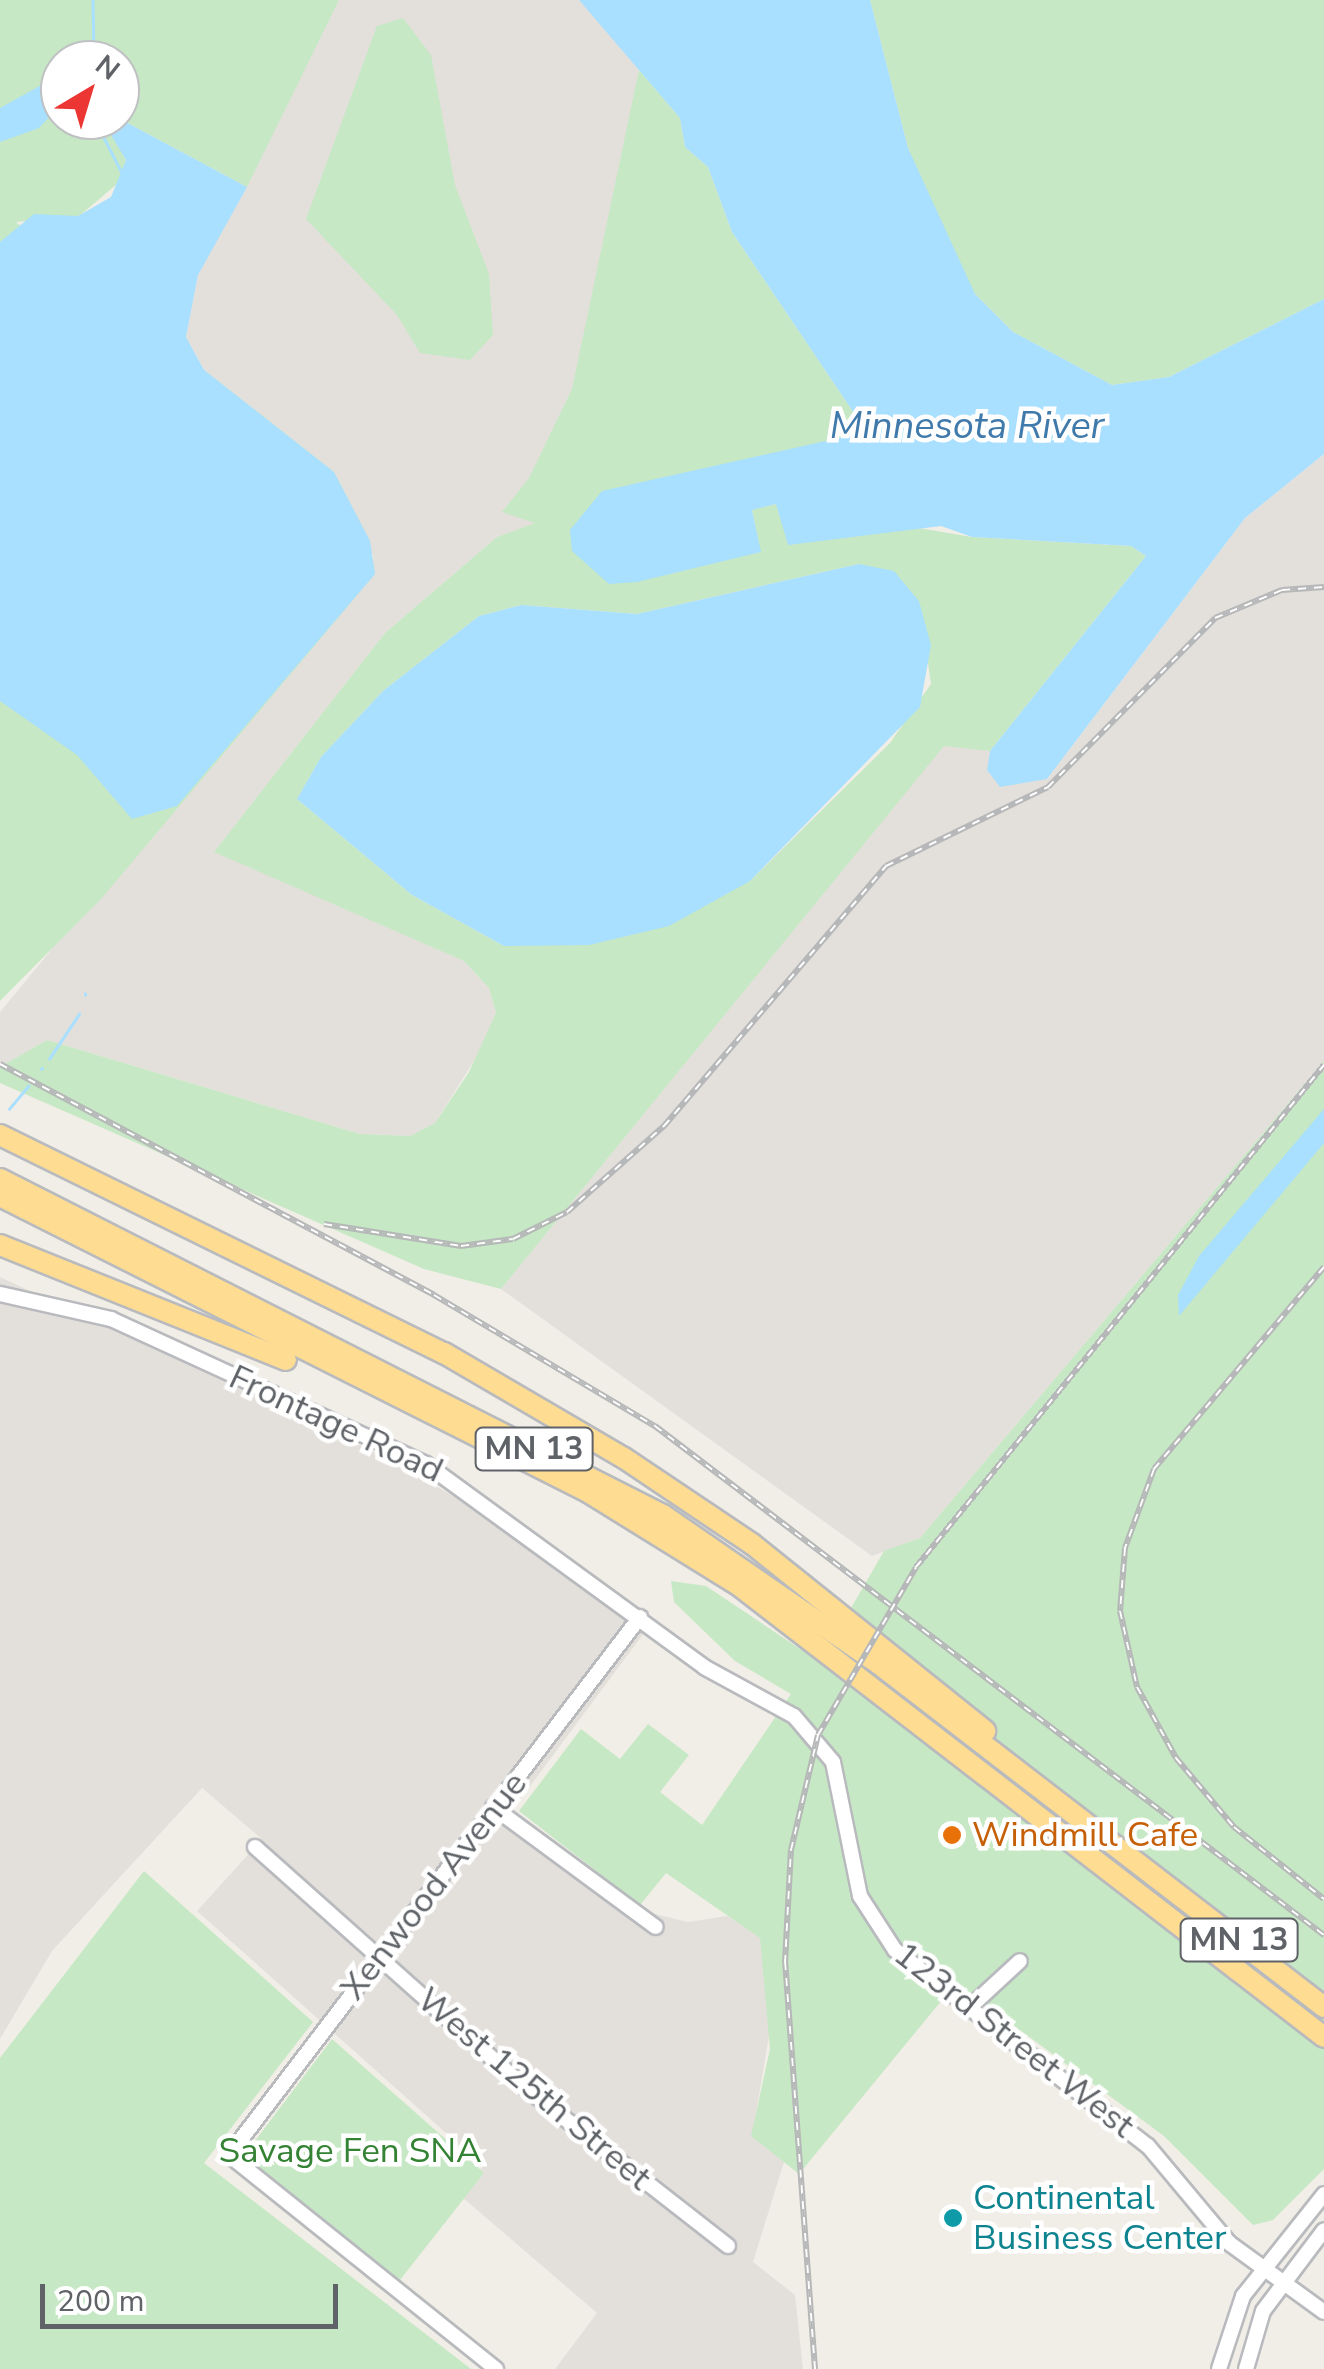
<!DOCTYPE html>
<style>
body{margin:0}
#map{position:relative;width:1324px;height:2369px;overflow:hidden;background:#f1eee7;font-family:"Nunito Sans",sans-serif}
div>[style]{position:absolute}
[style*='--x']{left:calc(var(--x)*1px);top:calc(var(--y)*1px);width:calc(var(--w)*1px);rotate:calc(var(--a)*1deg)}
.industrial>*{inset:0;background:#e3e0dc}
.green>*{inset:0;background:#c6e8c4}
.water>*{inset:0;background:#a9dfff}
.stream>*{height:2.5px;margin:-1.25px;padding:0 1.25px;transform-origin:1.25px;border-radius:1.25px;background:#a9dfff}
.roads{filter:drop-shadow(2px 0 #b8babe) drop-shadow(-2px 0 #b8babe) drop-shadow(0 2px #b8babe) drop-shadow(0 -2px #b8babe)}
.minor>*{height:14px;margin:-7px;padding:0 7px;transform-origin:7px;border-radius:7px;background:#fff}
.highway>*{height:20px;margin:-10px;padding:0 10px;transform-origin:10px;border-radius:10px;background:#fedc91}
.rail>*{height:6px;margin-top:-3px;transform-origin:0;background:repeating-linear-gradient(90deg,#fff 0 8px,#b6b7b8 0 16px);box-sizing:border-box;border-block:2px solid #b6b7b8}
.dots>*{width:28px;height:28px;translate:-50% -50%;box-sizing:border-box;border:5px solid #fff;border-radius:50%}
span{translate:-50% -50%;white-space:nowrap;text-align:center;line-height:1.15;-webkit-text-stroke:9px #fff;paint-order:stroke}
.shield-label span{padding:2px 8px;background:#fff;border:2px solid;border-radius:8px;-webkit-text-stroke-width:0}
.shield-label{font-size:32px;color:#5f6368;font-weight:700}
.street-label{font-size:35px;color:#5f6368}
.food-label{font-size:35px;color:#c56008}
.left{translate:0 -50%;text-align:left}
.park-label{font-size:35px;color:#348233}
.culture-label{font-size:35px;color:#0d838f}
.water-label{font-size:38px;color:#407aab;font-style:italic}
.north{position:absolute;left:40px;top:40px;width:100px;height:100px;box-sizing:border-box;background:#fff;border:2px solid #bfc1c3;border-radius:50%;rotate:38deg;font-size:28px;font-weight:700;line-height:40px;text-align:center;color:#5f6368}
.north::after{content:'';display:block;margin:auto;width:35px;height:45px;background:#ec3633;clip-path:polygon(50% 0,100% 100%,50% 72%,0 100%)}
.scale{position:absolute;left:40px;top:2284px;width:298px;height:45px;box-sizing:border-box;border:5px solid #5f6368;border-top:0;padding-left:12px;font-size:30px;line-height:35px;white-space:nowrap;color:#5f6368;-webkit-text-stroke:8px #fff;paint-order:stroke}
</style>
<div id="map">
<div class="industrial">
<div style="clip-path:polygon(339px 0,579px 0,640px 60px,582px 507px,497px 537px,385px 633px,215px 851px,464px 961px,489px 988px,496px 1013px,489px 1037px,435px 1123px,410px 1136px,360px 1134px,47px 1040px,0 1067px,0 1012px,374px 558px,334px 472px,204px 370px,186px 337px,198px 275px)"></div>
<div style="clip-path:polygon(1324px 454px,1324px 1061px,920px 1538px,872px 1556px,501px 1289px,944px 745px,990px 751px,988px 770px,1047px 779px,1245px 518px)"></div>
<div style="clip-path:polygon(0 1277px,385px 1457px,481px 1512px,644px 1633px,513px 1809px,643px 1911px,688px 1922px,727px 1916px,758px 1932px,776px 1995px,752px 2136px,784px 2162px,753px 2262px,795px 2295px,803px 2369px,555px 2369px,597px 2313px,462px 2197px,483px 2166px,197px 1911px,262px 1839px,202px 1788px,52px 1951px,0 2039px)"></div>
</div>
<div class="green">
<div style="clip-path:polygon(0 0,339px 0,247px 187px,120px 119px,120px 60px,60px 60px,60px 120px,104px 121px,126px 160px,124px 178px,78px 217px,16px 222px,334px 472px,370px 541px,375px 574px,101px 899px,0 1001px)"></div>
<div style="clip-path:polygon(870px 0,1324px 0,1324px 299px,1169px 377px,1112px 385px,1013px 332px,975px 294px,941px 235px,908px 148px)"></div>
<div style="clip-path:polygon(403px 18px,431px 55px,455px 185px,489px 274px,493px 335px,470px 360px,420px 353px,397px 315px,306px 219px,377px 26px)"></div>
<div style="clip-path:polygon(evenodd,639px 70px,680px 118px,685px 147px,708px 167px,732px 232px,862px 425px,609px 584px,760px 552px,752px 509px,777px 504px,972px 537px,1131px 546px,1146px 556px,990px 751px,944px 746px,501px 1289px,424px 1269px,0 1083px,0 1067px,47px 1040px,360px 1134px,410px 1136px,435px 1123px,469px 1072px,496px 1013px,489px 988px,464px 961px,214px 852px,385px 633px,497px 537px,535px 523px,502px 512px,529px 478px,572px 389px,639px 70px,859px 564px,919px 601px,931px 684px,890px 743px,750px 881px,504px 946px,412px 895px,297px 799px,321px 757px,383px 691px,479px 616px,521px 605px,637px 614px,859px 564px)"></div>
<div style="clip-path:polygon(1324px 1061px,1324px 2169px,1273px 2220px,1253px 2225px,1164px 2136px,956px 1983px,799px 2174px,751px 2136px,770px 2049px,760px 1938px,666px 1873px,640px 1905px,519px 1811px,581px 1729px,620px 1759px,648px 1724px,689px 1755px,660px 1792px,702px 1825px,791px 1694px,735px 1661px,674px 1602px,671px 1581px,706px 1586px,806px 1653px,850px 1610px,884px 1551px,920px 1538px)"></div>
<div style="clip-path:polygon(144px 1871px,313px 2022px,204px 2163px,471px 2369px,0 2369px,0 2058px)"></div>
<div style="clip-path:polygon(332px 2039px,484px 2173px,400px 2280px,242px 2158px)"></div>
</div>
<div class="water">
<div style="clip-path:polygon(579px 0,870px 0,908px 148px,975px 294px,1013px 332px,1112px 385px,1169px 377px,1324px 299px,1324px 454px,1245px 518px,1047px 779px,1000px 787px,987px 770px,990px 751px,1146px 556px,1131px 546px,972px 537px,941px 526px,788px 545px,776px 504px,752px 510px,761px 552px,637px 582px,609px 584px,572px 551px,570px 530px,602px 491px,848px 436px,862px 425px,732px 232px,708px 167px,685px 147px,680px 118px)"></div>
<div style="clip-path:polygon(47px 82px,60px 85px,60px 105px,39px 128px,0 142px,0 108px)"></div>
<div style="clip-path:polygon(120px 119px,247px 187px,198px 275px,186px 337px,204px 370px,334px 472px,370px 541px,375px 574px,177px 806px,132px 819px,77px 755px,0 701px,0 242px,34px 214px,78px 216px,111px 197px,126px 160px,102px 120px)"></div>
<div style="clip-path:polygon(859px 564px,894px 571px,919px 601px,931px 645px,920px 707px,750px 881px,669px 926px,589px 945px,504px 946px,412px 895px,297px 799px,321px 757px,383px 691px,479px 616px,521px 605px,637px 614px)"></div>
<div style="clip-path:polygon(1324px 1109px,1324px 1143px,1179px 1316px,1178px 1295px,1199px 1256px)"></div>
</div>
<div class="stream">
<div style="--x:93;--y:0;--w:60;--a:89"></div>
<div style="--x:95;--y:120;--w:66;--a:63"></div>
<div style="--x:85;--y:995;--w:1;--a:-90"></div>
<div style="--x:49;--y:1059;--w:54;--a:-56.3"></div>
<div style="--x:41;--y:1069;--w:1;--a:-45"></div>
<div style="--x:9;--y:1109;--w:30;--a:-50"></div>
</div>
<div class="roads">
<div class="minor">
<div style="--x:0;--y:1294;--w:114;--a:12.7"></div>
<div style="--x:111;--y:1319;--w:347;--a:24.7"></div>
<div style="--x:426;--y:1464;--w:344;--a:36.1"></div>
<div style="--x:704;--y:1667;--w:102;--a:28.6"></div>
<div style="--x:794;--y:1716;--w:60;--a:49.7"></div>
<div style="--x:833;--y:1762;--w:137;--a:78.6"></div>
<div style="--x:860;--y:1896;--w:64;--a:57.1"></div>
<div style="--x:895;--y:1950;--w:320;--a:37.8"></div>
<div style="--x:1148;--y:2146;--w:126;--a:50.1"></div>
<div style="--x:1229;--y:2243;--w:117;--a:36"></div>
<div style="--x:493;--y:1807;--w:202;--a:36.4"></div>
<div style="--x:255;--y:1847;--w:364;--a:41.7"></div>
<div style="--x:527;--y:2089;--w:255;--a:38"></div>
<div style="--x:969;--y:2008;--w:69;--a:-42.7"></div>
<div style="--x:496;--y:2369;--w:342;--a:-141.3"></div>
<div style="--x:229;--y:2155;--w:677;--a:-52.62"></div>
<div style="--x:1219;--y:2369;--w:77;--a:-71.8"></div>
<div style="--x:1243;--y:2296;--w:130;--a:-51.5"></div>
<div style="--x:1246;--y:2369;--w:60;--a:-73.7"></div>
<div style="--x:1263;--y:2311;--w:101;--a:-53"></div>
</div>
<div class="highway">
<div style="--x:0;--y:1135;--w:495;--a:26.2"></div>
<div style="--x:444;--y:1353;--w:208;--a:30.3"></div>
<div style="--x:624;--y:1458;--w:154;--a:33.9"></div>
<div style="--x:752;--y:1544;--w:299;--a:38.7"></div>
<div style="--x:0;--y:1179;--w:743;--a:26.88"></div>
<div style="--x:663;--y:1515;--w:262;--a:34.6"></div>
<div style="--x:879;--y:1664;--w:562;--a:37.62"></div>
<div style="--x:0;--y:1196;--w:658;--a:26.72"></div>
<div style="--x:588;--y:1492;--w:180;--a:31.8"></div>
<div style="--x:741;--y:1587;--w:736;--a:37.66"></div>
<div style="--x:0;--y:1245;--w:308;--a:21.9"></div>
</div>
</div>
<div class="rail">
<div style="--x:0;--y:1064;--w:492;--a:28"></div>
<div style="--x:434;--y:1295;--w:257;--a:30.7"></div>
<div style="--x:655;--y:1426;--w:841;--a:37.27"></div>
<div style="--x:324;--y:1224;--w:139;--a:9.1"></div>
<div style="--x:461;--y:1246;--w:52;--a:-7.7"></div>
<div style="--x:513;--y:1239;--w:60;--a:-26.6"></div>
<div style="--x:567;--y:1212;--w:130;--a:-41.6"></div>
<div style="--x:664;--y:1126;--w:342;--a:-49.5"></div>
<div style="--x:886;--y:866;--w:180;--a:-26"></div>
<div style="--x:1048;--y:787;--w:238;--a:-45.3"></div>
<div style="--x:1215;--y:618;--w:73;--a:-22.7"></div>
<div style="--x:1282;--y:590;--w:42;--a:-4.1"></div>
<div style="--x:1324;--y:1267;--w:264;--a:130.1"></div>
<div style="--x:1154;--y:1469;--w:84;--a:110.2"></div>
<div style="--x:1125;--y:1548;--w:63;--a:94.5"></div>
<div style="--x:1120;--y:1611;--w:78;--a:77.4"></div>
<div style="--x:1137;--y:1687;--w:81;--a:61.2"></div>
<div style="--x:1176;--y:1758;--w:90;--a:50"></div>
<div style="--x:1234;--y:1827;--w:115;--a:38.7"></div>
<div style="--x:815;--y:2369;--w:407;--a:-94.2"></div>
<div style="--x:785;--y:1963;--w:113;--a:-87"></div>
<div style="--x:791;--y:1850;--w:118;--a:-76.8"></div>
<div style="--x:818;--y:1735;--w:194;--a:-59.7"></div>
<div style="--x:916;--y:1567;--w:647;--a:-50.9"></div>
</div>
<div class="dots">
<div style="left:952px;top:1835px;background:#e8710a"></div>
<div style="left:953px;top:2218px;background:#0f9aa8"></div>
</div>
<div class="shield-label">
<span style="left:534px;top:1449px">MN 13</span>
<span style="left:1239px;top:1940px">MN 13</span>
</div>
<div class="street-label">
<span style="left:336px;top:1424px;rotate:25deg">Frontage Road</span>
<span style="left:434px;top:1886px;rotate:-52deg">Xenwood Avenue</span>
<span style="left:1014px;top:2040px;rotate:38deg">123rd Street West</span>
<span style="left:534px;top:2089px;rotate:40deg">West 125th Street</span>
</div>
<div class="food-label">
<span class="left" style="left:972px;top:1835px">Windmill Cafe</span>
</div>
<div class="park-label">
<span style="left:350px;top:2151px">Savage Fen SNA</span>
</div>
<div class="culture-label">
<span class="left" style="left:973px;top:2218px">Continental<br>Business Center</span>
</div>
<div class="water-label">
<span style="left:967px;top:426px">Minnesota River</span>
</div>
<div class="north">N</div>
<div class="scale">200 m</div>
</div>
